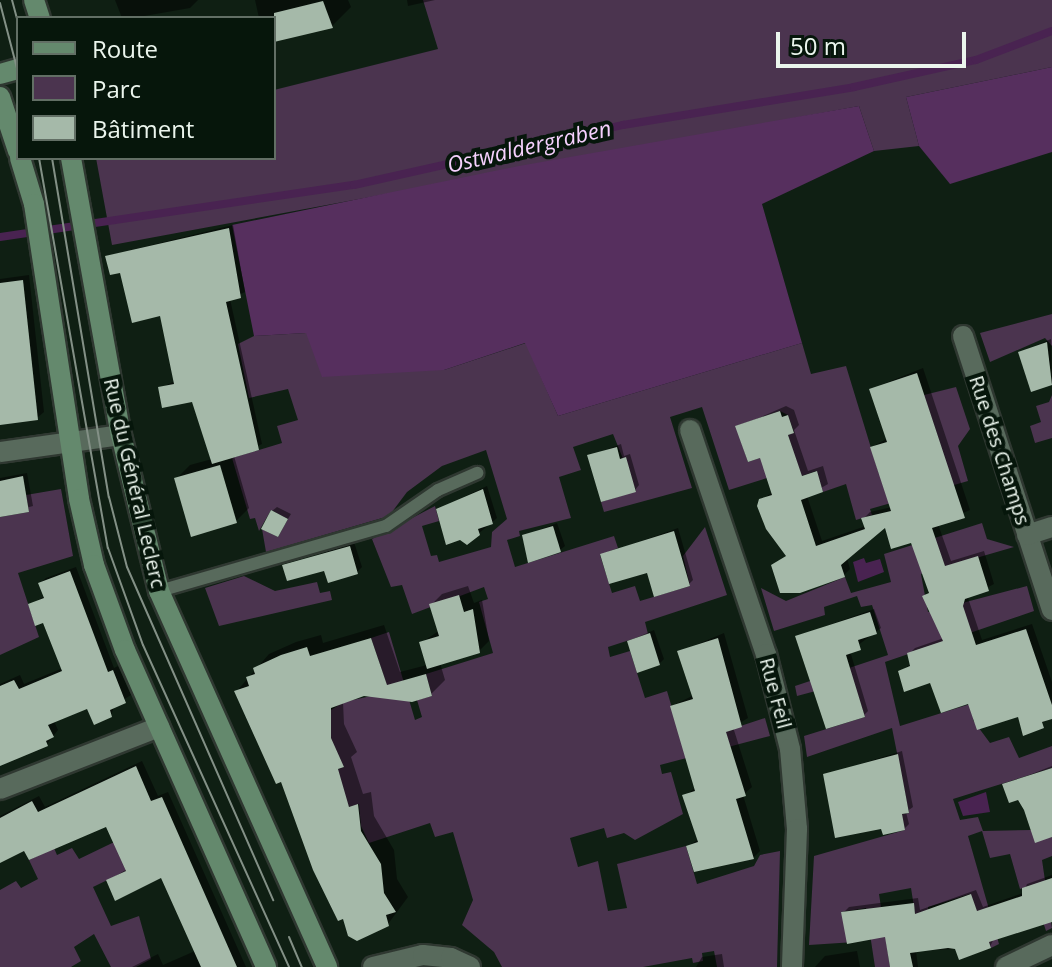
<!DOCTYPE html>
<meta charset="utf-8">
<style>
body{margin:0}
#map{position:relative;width:1052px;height:967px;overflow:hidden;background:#0f1f13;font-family:"Open Sans",sans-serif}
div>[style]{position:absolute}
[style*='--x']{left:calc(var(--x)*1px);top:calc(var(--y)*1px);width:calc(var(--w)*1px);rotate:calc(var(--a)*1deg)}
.green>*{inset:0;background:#4b344f}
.forest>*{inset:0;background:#562f5e}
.water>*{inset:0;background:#492351}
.shadow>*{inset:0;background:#0007}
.stream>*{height:8px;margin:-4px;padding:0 4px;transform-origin:4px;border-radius:4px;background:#492351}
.building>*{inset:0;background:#a5b9a9}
.roads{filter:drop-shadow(2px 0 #2f3831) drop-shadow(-2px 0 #2f3831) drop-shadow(0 2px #2f3831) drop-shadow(0 -2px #2f3831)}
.lane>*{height:12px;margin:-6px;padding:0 6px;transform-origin:6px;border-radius:6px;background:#586a5c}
.street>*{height:20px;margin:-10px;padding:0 10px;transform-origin:10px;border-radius:10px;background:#586a5c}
.secondary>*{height:20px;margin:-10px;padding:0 10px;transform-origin:10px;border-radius:10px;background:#64896d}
.tram>*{height:2px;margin:-1px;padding:0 1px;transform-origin:1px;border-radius:1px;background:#839086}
span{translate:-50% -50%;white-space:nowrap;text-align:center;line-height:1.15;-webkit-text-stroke:8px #06160b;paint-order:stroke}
.street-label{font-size:20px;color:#ebf5ed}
.water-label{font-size:22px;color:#f6d1fe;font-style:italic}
.legend{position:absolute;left:16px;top:16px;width:260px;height:144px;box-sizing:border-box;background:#06160b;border:2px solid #626f65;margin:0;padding:10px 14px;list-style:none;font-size:24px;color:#ebf5ed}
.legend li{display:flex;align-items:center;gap:16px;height:40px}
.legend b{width:40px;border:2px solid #626f65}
.scale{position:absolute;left:776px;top:32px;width:190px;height:36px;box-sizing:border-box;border:4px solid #ebf5ed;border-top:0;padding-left:10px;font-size:24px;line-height:28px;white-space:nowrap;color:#ebf5ed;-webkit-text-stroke:6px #06160b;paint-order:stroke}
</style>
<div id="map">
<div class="green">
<div style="clip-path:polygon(423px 0,1052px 0,1052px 67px,906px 97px,919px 146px,874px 151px,859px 106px,112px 245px,96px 158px,274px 158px,274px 90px,438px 49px)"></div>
<div style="clip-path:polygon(1052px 314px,1052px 346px,1045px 338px,990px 362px,980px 333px)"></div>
<div style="clip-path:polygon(evenodd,306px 333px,444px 370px,526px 343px,558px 416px,802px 343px,811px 374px,846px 366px,879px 474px,924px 395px,956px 387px,970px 429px,958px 446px,968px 481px,870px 509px,872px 515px,856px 520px,846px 484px,823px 492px,816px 471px,770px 487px,767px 478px,729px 490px,702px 407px,670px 417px,692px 488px,604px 512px,601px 502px,636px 491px,613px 434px,573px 447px,581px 470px,559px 477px,571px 518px,519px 531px,520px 536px,507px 540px,515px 567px,614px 536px,618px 548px,600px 555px,612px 593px,635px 586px,640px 601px,690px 586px,683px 556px,705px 527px,727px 595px,645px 622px,648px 634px,608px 647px,610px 657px,630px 651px,645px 698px,667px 691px,683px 745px,765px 718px,770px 736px,660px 765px,662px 774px,671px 772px,683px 814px,635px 840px,624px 833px,607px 838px,604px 828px,570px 838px,578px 867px,598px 861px,608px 911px,627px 908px,617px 864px,686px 846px,697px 884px,754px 866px,760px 855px,780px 851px,777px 967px,717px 967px,714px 951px,702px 953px,703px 961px,693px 963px,692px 958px,643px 967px,502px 967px,494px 952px,462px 925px,473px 900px,453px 832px,435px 837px,430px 823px,369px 843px,361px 826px,359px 804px,349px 807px,334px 771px,344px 767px,333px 749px,326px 713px,344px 702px,371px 696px,386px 683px,371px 638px,389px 632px,415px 720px,422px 717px,417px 700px,432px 696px,426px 674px,493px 653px,479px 602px,488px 599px,484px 587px,412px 614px,402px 585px,391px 587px,372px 539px,435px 506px,439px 521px,422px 526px,431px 556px,437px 555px,439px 562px,491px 547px,492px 532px,507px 519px,486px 450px,442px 466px,407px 492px,389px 516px,266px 552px,262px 529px,278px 537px,288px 519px,271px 510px,259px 531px,255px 518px,250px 519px,232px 458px,282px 443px,277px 426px,298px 420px,288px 389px,249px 398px,238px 344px,254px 336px,306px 333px,780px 411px,788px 415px,794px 432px,788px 435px,792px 447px,748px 462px,736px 426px,780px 411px)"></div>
<div style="clip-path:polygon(1052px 395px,1052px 438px,1035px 443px,1030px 426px,1041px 422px,1036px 406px,1049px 402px)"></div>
<div style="clip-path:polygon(61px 489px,73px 556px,18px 573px,39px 637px,0 655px,0 517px,29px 512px,26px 495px)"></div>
<div style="clip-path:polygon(982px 523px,987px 539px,1014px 547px,921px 574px,928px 612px,1027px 586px,1034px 611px,885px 662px,900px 726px,983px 700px,973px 720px,990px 743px,1009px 737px,1019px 758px,1052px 746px,1052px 768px,953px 799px,960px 820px,978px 817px,983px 831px,1031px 830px,1052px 837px,1052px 856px,1042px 860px,1052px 928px,1046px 931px,1031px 885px,1020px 889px,1010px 854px,990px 858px,982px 831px,968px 836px,999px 944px,991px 948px,970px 894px,928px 907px,933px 942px,920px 946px,911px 888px,879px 894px,890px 967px,875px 967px,866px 908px,841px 912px,855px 942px,809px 945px,814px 856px,905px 830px,898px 815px,909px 813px,892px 728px,807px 757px,804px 736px,865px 717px,853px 681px,797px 696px,795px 686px,888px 655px,872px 605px,861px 607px,857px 596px,824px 607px,825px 615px,774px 631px,761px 588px,786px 601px,845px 577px,851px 593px,891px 582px,884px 554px)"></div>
<div style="clip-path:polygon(244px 576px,275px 591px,317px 582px,320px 593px,330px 591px,332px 600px,219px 626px,205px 588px)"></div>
<div style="clip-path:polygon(135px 832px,126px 871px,93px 887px,111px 926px,139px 916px,151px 959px,136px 967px,111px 967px,94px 934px,74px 947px,81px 961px,71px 967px,0 967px,0 890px,16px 881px,21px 888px,38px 879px,29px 860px,54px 848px,57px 855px,72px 848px,79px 859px)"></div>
</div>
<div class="forest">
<div style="clip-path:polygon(1052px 67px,1052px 152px,950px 184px,919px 146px,906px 97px)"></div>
<div style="clip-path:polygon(859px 106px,874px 151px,762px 204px,802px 343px,558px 416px,525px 343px,444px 370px,322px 377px,306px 333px,254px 336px,232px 225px,519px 166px)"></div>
</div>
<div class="water">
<div style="clip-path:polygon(864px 558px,866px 563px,880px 559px,884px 572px,858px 582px,853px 562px)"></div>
<div style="clip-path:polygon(986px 792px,990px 812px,963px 816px,958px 802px)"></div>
</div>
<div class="shadow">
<div style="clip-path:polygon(115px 0,198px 0,190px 8px,133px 18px,122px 18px)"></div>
<div style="clip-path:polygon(255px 0,348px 0,351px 7px,332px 26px,274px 39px,274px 18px,259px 18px)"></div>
<div style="clip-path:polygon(407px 0,435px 0,408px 6px)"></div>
<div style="clip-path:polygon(233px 225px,245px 292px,230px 299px,262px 444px,234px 456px,249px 508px,236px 521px,176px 479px,190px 465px,212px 459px,193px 400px,160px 388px,175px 381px,161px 314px,107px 256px)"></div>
<div style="clip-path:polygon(29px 275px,44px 412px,37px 418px,0 423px,0 279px)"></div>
<div style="clip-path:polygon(1051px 339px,1052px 383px,1033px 389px,1020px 352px)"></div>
<div style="clip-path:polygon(923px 368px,970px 510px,938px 524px,951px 561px,984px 551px,994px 584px,968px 598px,982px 640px,1032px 624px,1052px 682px,1052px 717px,1024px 733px,1019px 714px,969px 702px,932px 680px,900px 672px,912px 663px,909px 654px,915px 648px,944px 638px,925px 596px,930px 590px,912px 541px,886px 525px,847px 558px,850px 569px,844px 575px,774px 566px,787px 555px,761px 500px,773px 492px,761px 455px,738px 427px,786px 406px,794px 410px,799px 425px,794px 430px,808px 471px,823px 466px,828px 484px,807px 496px,822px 541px,866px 526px,864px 518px,870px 512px,892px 507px,872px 447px,888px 438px,871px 389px)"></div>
<div style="clip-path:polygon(621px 444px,624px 456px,630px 454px,639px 485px,635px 490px,590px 456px)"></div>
<div style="clip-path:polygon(27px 473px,33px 506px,0 515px,0 478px)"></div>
<div style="clip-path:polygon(487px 486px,497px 518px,478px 534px,438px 509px)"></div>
<div style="clip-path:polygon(277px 507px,291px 514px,278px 535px,272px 511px)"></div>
<div style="clip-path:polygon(557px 523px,565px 546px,560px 550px,524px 536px)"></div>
<div style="clip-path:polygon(678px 528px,693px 580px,689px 584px,602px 555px)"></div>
<div style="clip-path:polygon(354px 542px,362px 567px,357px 572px,285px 566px)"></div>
<div style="clip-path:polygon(76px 567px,114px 668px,118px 666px,131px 695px,115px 705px,111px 715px,88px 706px,54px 721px,58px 730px,47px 744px,0 765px,0 684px,20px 675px,24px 684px,63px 668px,45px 620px,30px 605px,45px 596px,40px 583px,46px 578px)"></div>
<div style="clip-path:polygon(468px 586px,474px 603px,482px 600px,489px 641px,479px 651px,440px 663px,445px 680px,431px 694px,364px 694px,343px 702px,344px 724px,357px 752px,351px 757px,363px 794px,371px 792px,374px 816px,394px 850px,397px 879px,408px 897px,388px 924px,283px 780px,236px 692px,269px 654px,296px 642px,321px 635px,323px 643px,384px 625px,400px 672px,427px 665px,421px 643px,440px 630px,432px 604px,442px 594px)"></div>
<div style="clip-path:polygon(874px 609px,881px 628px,850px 651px,868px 711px,864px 715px,798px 636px)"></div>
<div style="clip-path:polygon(654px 630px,664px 659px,659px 664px,629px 641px)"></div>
<div style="clip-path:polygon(724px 633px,748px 718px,733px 727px,752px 787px,743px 795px,760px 851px,753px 858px,688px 846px,699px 839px,685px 796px,696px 787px,672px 706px,694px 695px,679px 652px)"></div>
<div style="clip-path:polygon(902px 751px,913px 807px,906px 812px,909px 824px,904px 829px,883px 826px,825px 775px)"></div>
<div style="clip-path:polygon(142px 761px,158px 796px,168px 792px,246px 967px,132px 967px,158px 954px,163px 965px,195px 951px,162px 876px,108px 881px,127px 869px,107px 825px,25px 848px,0 861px,0 816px,39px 796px,45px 807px)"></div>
<div style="clip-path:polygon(1052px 766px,1052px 837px,1036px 840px,1026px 809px,1004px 785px)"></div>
<div style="clip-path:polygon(1052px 875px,1052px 913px,994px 938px,990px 947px,916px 951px,918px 967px,892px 967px,887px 935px,843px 913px,849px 907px,918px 898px,920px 910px,976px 890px,983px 907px,1023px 893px,1027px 884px)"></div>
<div style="clip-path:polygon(857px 951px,860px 967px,815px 967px,825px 956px)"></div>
<div style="clip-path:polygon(722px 954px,724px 967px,696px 967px,702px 957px)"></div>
</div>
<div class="stream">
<div style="--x:0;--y:237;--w:358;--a:-8.4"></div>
<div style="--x:354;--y:185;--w:276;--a:-12.6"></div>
<div style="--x:623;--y:125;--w:234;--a:-9.3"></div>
<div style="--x:854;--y:87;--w:125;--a:-12.5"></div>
<div style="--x:976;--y:60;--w:81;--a:-20.9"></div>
</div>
<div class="building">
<div style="clip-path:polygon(323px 1px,333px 28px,274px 42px,274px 13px)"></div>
<div style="clip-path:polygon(229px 228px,241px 298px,226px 302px,259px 450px,212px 464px,192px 402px,162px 408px,158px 387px,174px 384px,160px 316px,132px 323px,120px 273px,110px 275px,105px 256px)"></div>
<div style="clip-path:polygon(23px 280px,38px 420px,0 425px,0 283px)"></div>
<div style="clip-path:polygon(1047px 342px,1052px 385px,1031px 392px,1018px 352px)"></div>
<div style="clip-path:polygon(917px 373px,965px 518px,932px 528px,945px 566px,978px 556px,989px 591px,965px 599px,963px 606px,976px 645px,1026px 629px,1052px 705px,1052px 719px,1042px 722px,1044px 728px,1023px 736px,1018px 717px,977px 730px,968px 704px,941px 713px,930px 683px,904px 692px,898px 671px,910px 666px,907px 653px,943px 641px,922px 596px,929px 593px,911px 543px,891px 549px,885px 528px,841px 565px,845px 577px,800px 593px,780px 593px,771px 565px,786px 556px,766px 529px,757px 506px,759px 499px,772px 495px,760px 458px,748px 462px,735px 426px,780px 411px,782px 417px,788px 415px,794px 433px,788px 435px,802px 476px,817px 471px,823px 492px,801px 500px,816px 546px,865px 529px,861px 518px,891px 511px,870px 447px,887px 442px,869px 389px)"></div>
<div style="clip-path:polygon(617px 447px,620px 459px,626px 457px,636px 492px,601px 502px,587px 455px)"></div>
<div style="clip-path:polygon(220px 465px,237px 523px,191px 537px,174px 478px)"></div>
<div style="clip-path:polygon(23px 476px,29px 512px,0 517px,0 481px)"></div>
<div style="clip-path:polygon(483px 489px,493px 524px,478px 529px,480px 535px,467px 545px,460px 540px,446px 545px,436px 509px)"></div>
<div style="clip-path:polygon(271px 510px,288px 519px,278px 537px,261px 529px)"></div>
<div style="clip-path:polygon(553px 526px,561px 552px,528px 563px,522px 535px)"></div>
<div style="clip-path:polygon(674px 531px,690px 586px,654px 597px,647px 573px,609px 584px,600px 554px)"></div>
<div style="clip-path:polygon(350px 546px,358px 574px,328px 583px,324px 571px,287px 581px,282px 565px)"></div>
<div style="clip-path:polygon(70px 571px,108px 672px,113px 670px,126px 703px,110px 710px,112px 717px,94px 725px,87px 709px,48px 725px,54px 737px,46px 741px,48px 746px,0 766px,0 686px,14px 680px,19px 689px,62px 671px,43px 623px,35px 626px,28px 604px,44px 598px,38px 583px)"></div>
<div style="clip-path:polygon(459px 595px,464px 612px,473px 609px,480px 653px,427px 669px,419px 642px,439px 636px,429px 604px)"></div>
<div style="clip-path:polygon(870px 612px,877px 634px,858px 640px,861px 650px,846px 655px,865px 717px,826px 729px,795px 636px)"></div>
<div style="clip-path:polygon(650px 633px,660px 665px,637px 673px,627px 641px)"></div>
<div style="clip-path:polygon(371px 638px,387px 685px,426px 674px,432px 696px,412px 702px,364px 696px,331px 708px,331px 738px,344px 767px,338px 769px,349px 807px,358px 804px,361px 831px,381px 864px,384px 893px,396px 912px,386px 915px,389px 926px,357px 941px,348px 936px,343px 919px,338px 921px,313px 870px,281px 782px,276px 784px,234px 691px,249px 686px,246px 677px,255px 674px,253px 668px,281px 655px,307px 647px,310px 656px)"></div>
<div style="clip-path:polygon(718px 638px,742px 727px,726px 732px,746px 796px,736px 799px,754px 859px,694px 872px,686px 846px,698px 842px,682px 795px,695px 791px,670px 706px,693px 699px,677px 651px)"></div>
<div style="clip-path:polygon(898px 754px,909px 813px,902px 814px,905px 830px,883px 835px,881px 829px,835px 838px,823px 774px)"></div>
<div style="clip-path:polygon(136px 766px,151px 801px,162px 797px,237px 967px,201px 967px,161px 878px,115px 901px,106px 880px,126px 871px,106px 827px,29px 860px,24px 851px,0 863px,0 818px,32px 801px,38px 812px)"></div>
<div style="clip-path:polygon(1052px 768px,1052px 837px,1035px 843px,1024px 810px,1018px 800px,1009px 803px,1002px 784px)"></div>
<div style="clip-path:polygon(1052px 878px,1052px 922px,989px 942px,991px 948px,959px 960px,955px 949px,948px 948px,910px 953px,913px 967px,890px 967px,885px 937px,847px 944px,841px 912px,914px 903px,915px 914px,971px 894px,977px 911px,1022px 896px,1022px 888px)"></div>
</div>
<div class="roads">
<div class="lane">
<div style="--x:159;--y:591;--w:236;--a:-16"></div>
<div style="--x:386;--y:526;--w:63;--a:-34.7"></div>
<div style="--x:438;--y:490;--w:43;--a:-23.6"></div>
</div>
<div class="street">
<div style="--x:963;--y:336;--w:288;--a:72"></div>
<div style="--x:690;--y:430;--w:237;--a:71.3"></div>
<div style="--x:766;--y:654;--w:98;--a:75.8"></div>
<div style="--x:790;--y:749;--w:80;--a:85"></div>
<div style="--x:797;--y:829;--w:138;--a:92.1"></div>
<div style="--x:0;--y:452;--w:122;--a:-8"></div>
<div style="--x:1027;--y:535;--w:26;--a:-18"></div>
<div style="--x:0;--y:789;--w:171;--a:-21.3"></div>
<div style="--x:373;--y:967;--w:51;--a:-13.5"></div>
<div style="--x:423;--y:955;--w:28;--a:6"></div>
<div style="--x:451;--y:958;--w:21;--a:25"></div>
<div style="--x:1006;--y:967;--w:51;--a:-25.6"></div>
</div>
<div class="secondary">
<div style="--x:34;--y:0;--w:19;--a:72"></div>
<div style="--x:0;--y:74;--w:19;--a:-16"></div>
<div style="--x:0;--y:97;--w:57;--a:71.6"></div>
<div style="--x:20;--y:158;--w:48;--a:73.1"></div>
<div style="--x:34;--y:204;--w:298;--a:81.3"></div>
<div style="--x:79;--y:499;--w:68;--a:77.2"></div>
<div style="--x:94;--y:565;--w:90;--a:70"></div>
<div style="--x:125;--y:650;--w:347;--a:66"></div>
<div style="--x:71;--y:158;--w:281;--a:79.8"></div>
<div style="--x:121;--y:435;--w:161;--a:76.3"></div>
<div style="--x:159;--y:591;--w:412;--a:65.9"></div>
</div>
</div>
<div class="tram">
<div style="--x:12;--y:0;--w:23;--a:75"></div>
<div style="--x:0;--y:3;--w:71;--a:75.4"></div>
<div style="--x:39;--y:158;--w:396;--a:80"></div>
<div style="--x:108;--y:548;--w:103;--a:70.2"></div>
<div style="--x:143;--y:645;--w:354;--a:65.6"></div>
<div style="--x:52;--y:158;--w:344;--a:80.5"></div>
<div style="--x:109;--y:497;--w:72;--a:75.6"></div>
<div style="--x:127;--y:567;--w:364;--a:66.3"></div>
<div style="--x:289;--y:937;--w:33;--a:67"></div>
</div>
<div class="street-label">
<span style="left:1000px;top:450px;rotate:72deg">Rue des Champs</span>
<span style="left:135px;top:483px;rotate:77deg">Rue du Général Leclerc</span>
<span style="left:776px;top:693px;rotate:75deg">Rue Feil</span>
</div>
<div class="water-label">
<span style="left:529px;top:146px;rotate:-13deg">Ostwaldergraben</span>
</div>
<ul class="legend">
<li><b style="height:10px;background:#64896d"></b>Route</li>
<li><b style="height:22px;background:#4b344f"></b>Parc</li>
<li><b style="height:22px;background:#a5b9a9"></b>Bâtiment</li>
</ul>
<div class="scale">50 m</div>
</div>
